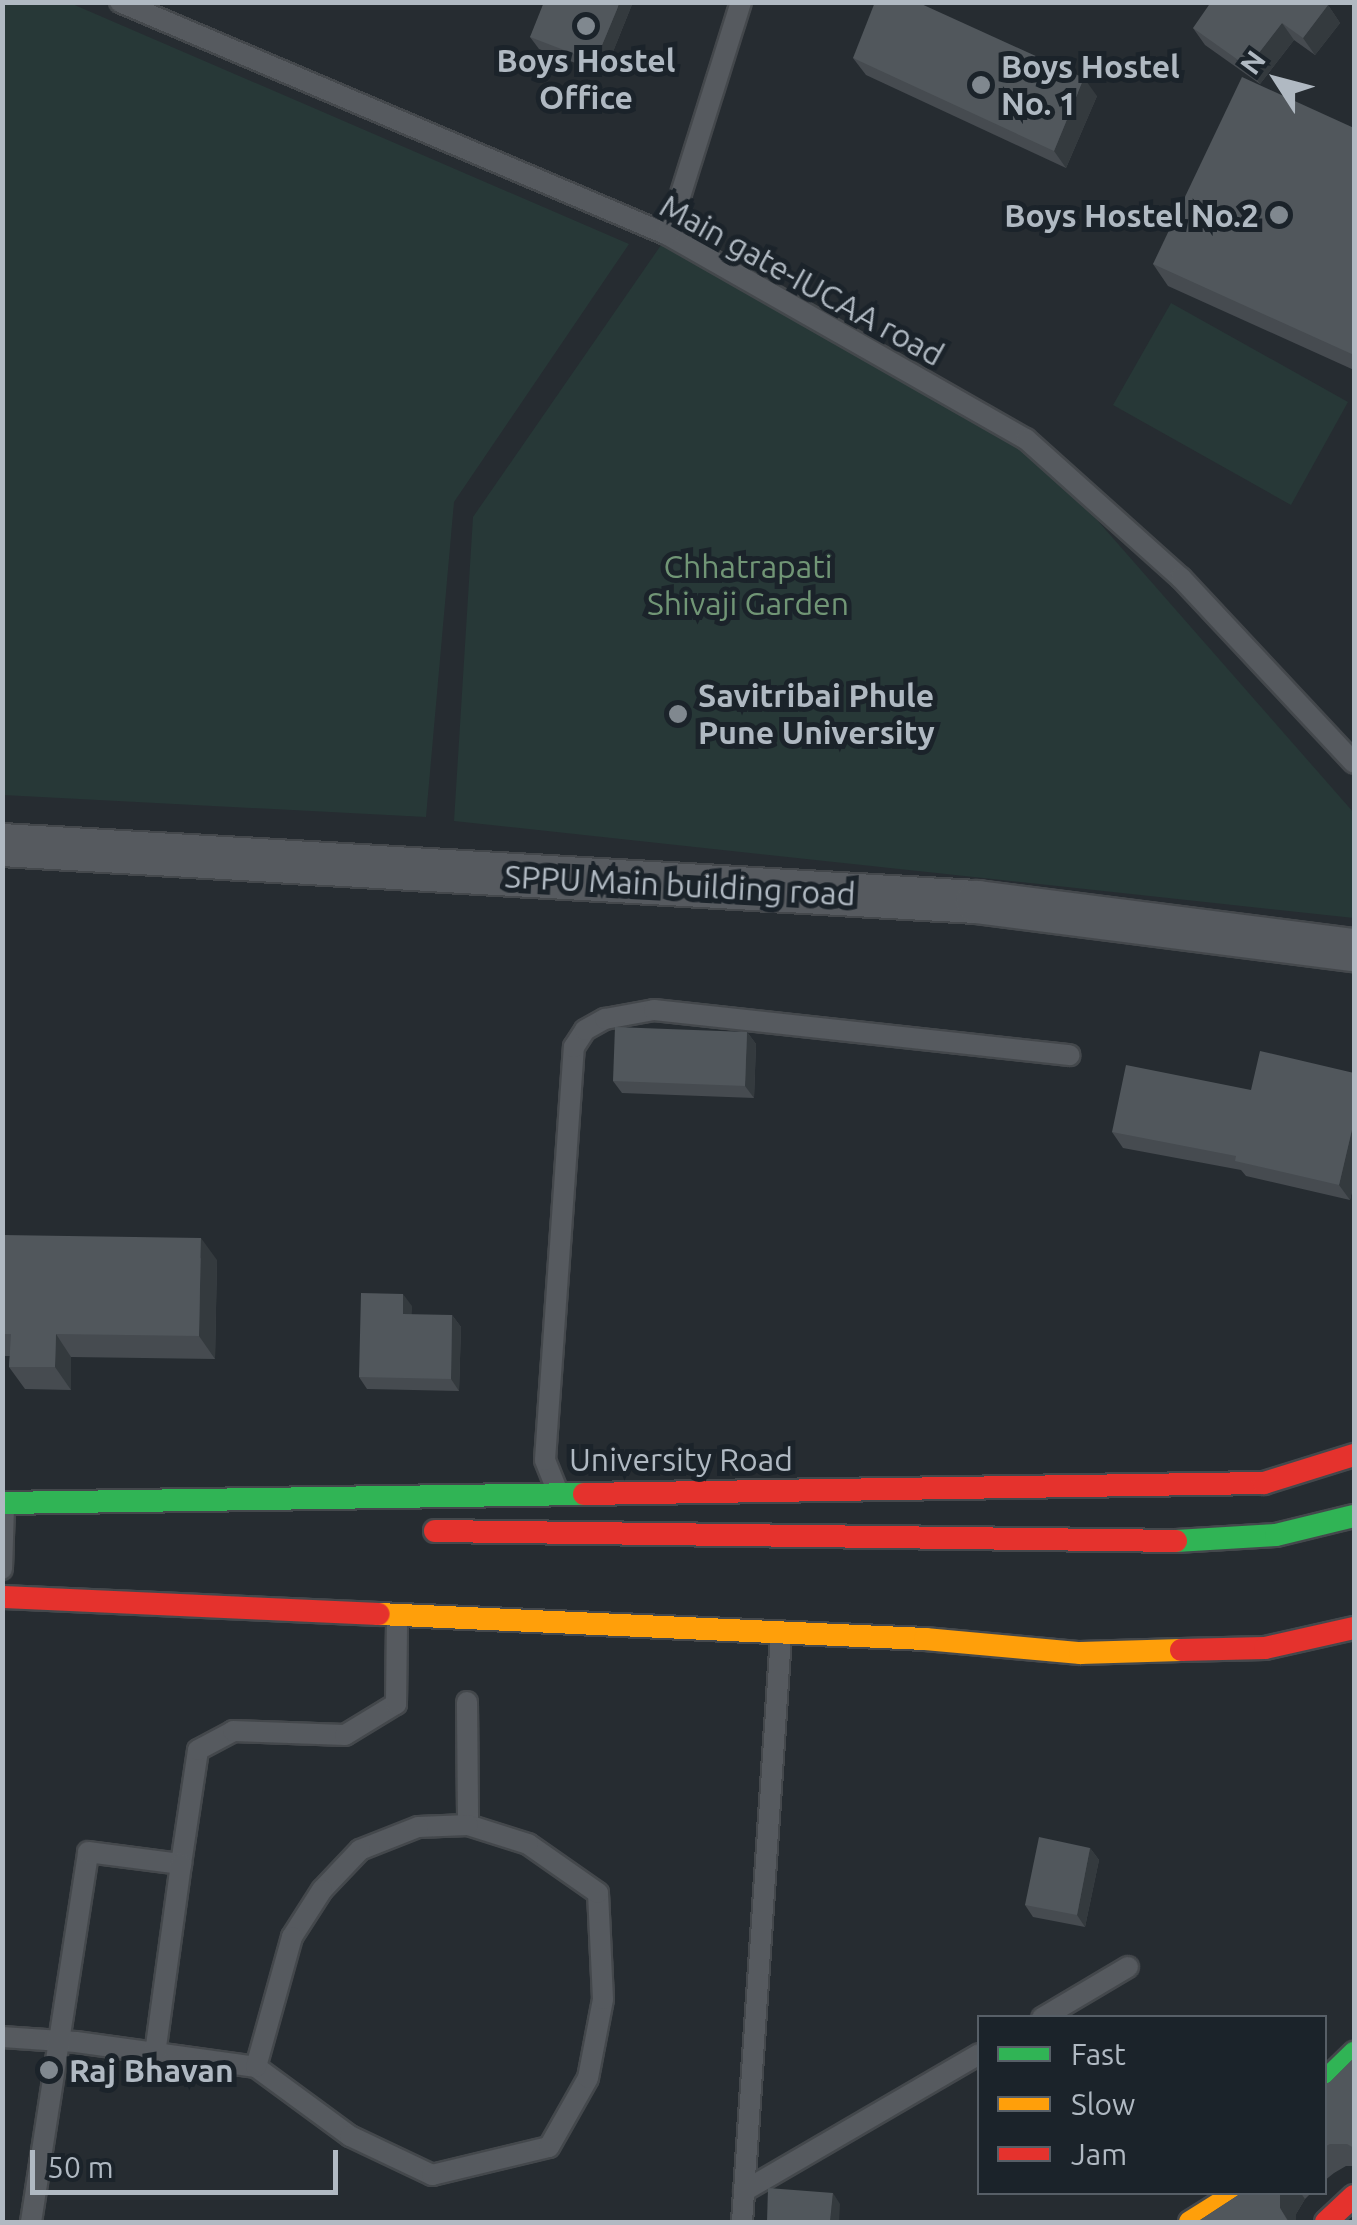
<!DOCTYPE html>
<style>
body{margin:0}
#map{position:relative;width:1357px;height:2225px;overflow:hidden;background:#262c31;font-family:Ubuntu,sans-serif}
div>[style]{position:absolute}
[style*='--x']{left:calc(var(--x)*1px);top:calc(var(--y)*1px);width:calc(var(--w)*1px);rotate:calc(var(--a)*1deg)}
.green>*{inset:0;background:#273837}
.roads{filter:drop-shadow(2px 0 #44484c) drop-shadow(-2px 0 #44484c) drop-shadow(0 2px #44484c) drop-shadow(0 -2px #44484c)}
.lane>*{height:20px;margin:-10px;padding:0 10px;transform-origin:10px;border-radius:10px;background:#565a5f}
.street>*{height:42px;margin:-21px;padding:0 21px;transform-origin:21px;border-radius:21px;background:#565a5f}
.fast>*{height:22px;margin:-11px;padding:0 11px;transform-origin:11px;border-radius:11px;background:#30b455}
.slow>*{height:22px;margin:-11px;padding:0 11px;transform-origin:11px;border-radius:11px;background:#ff9f0a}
.jam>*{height:22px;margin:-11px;padding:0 11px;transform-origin:11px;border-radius:11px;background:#e5322d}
.wall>*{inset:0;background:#464b50}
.shaded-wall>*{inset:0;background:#343a3e}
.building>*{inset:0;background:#51575c}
.dots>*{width:28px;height:28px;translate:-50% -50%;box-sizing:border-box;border:5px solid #1b232a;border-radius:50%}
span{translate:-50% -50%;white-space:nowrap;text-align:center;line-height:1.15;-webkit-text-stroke:10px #1b232a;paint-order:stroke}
.poi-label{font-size:32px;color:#b0b9c2;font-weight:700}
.left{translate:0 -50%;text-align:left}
.right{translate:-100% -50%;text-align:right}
.street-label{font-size:32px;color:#b0b9c2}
.park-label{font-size:32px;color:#719676}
.frame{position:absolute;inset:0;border:5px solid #b0b9c2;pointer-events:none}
.legend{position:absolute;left:977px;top:2015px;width:350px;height:180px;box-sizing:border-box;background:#1b232a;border:2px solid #575f67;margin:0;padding:12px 18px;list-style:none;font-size:30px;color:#b0b9c2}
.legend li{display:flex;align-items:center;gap:20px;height:50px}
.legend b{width:50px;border:2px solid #575f67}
.north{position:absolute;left:1227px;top:30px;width:100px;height:100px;-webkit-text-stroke:8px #1b232a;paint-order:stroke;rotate:306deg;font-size:28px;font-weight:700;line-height:40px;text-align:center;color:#b0b9c2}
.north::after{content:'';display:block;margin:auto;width:35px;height:45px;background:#b0b9c2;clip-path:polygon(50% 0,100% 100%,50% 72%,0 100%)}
.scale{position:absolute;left:30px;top:2150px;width:308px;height:45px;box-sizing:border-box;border:5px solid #b0b9c2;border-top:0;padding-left:12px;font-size:30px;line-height:35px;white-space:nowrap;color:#b0b9c2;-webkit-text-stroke:8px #1b232a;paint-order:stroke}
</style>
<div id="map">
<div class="green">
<div style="clip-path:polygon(2px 3px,70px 3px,629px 244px,454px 502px,426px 817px,3px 795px)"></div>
<div style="clip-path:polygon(668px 235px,1026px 439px,1354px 813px,1354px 918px,454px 821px,473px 517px)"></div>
<div style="clip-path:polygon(1171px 303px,1348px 402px,1291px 505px,1113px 405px)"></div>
</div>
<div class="roads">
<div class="lane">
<div style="--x:120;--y:2;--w:595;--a:23.03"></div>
<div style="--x:668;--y:235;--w:412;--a:29.7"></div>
<div style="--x:1026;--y:439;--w:208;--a:41.9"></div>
<div style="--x:1181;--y:578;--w:253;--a:46.9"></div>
<div style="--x:668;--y:235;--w:244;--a:-72.6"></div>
<div style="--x:557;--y:1490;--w:32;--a:-112"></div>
<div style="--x:545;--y:1460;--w:414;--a:-86"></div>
<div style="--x:574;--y:1047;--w:20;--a:-57"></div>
<div style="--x:585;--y:1030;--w:23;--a:-29"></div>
<div style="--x:605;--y:1019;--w:50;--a:-10.4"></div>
<div style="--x:654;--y:1010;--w:418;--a:6.2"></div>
<div style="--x:2;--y:1569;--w:63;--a:-88.2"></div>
<div style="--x:467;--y:1702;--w:123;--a:89.5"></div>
<div style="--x:181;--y:1864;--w:115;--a:-81.5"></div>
<div style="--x:198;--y:1750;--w:40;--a:-28"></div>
<div style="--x:233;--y:1731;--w:112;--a:2"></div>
<div style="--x:345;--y:1735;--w:60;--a:-31.3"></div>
<div style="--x:396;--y:1704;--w:85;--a:-89.3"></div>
<div style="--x:1042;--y:2018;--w:100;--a:-30.7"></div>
<div style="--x:2;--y:2037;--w:74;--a:3.9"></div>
<div style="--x:76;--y:2042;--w:182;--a:7.9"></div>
<div style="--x:256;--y:2067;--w:117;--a:36.3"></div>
<div style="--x:350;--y:2136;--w:91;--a:25.4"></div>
<div style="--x:432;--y:2175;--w:120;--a:-13.5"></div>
<div style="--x:549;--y:2147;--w:79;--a:-60.5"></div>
<div style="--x:588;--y:2078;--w:80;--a:-79.2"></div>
<div style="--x:603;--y:1999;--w:106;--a:-92.7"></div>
<div style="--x:598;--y:1893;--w:85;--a:-145"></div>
<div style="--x:528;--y:1844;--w:63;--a:-162.4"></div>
<div style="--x:468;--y:1825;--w:50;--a:177.7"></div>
<div style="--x:418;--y:1827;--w:62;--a:158.4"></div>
<div style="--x:360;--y:1850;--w:55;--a:133.5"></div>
<div style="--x:322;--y:1890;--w:56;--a:122.6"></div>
<div style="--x:292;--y:1937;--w:135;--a:105.5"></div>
<div style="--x:744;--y:2191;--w:272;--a:-30.2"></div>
<div style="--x:31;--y:2222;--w:374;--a:-81.2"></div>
<div style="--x:88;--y:1852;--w:94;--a:7.4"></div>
<div style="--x:181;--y:1864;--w:192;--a:97.8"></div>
<div style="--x:742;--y:2222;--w:587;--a:-86.19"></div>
</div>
<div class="street">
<div style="--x:2;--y:845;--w:977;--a:3.35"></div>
<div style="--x:977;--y:902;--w:380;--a:7.3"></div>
</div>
<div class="fast">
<div style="--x:2;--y:1503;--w:582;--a:-0.89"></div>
<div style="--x:1176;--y:1541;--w:100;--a:-3.4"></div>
<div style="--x:1276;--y:1535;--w:80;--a:-13.7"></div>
<div style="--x:1324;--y:2082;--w:42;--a:-44"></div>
</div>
<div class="slow">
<div style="--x:379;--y:1614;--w:547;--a:2.62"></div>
<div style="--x:925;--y:1639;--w:156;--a:5.2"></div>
<div style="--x:1080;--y:1653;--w:101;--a:-1.7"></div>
<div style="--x:1190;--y:2222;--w:57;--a:-32"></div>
</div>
<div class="jam">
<div style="--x:584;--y:1494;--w:680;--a:-0.93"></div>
<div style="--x:1264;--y:1483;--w:94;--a:-17.3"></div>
<div style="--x:435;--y:1531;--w:741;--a:0.77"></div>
<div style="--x:2;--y:1597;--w:377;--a:2.6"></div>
<div style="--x:1181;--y:1650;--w:84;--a:-1.4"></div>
<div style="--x:1265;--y:1648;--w:91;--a:-12.7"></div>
<div style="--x:1326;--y:2222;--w:38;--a:-43"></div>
</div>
</div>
<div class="wall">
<div style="clip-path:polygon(633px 2px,604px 74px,539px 49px,530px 37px)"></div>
<div style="clip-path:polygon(1328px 5px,1340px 23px,1315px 55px,1294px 40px,1260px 84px,1205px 45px,1193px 28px)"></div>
<div style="clip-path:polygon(853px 58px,1097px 96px,1066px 168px,866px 75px)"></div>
<div style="clip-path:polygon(1354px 128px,1354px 370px,1168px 286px,1153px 264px)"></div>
<div style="clip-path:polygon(747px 1032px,756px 1044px,754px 1098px,622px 1093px,613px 1081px)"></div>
<div style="clip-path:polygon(1354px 1073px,1354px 1182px,1350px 1200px,1246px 1176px,1241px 1170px,1123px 1148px,1112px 1132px,1251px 1090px)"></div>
<div style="clip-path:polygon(2px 1235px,217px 1260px,215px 1359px,71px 1357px,71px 1390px,25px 1389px,9px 1367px,10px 1356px,2px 1356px)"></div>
<div style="clip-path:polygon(412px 1306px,411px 1315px,452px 1315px,461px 1327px,459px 1391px,367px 1389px,359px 1377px)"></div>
<div style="clip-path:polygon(1090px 1848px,1099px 1860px,1085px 1927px,1033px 1917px,1025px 1905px)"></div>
<div style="clip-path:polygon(1354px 2058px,1354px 2166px,1346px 2166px,1334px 2173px,1324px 2181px,1324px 2085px,1330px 2082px)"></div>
<div style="clip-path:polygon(1243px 2192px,1312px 2192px,1305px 2199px,1296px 2214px,1296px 2222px,1197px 2222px)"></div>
</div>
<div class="shaded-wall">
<div style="clip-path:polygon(620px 2px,633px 2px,604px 74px,595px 62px)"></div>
<div style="clip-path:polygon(1328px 5px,1340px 23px,1315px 55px,1303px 38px)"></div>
<div style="clip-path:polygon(1282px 23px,1294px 40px,1260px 84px,1248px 67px)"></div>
<div style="clip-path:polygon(1084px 78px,1097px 96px,1066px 168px,1054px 151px)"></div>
<div style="clip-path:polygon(747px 1032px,756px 1044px,754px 1098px,745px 1086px)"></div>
<div style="clip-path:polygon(1354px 1121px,1354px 1182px,1350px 1200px,1339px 1185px)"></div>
<div style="clip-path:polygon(201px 1238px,217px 1260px,215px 1359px,199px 1336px)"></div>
<div style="clip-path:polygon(403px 1294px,412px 1306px,411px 1327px,403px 1314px)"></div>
<div style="clip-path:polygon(452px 1315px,461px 1327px,459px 1391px,451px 1379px)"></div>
<div style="clip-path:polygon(56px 1334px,71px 1357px,71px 1390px,55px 1367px)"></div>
<div style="clip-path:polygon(1090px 1848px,1099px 1860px,1085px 1927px,1077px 1915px)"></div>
<div style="clip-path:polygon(1280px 2192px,1300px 2192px,1305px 2199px,1296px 2214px,1296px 2222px,1289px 2222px,1280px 2208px)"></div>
<div style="clip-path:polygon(833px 2193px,840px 2204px,839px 2222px,830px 2222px)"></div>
</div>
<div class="building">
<div style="clip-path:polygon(544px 2px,620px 2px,595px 62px,530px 37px)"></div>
<div style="clip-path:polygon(875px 2px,917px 2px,1084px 78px,1054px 151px,853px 58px)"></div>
<div style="clip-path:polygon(1211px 2px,1324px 2px,1328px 5px,1303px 38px,1282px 23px,1248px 67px,1193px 28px)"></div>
<div style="clip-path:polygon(1242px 77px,1354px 128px,1354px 355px,1153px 264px)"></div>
<div style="clip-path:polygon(615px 1027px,747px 1032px,745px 1086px,613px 1081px)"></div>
<div style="clip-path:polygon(1260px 1051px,1354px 1073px,1354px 1121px,1339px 1185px,1235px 1161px,1236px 1156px,1112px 1132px,1126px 1065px,1251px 1090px)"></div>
<div style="clip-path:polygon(2px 1235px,201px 1238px,199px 1336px,56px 1334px,55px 1367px,9px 1367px,11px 1334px,2px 1334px)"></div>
<div style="clip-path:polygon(361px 1293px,403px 1294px,403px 1314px,452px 1315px,451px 1379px,359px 1377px)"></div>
<div style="clip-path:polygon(1039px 1837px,1090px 1848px,1077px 1915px,1025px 1905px)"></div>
<div style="clip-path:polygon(1354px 2058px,1354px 2148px,1347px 2144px,1330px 2144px,1324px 2147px,1324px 2085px,1330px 2082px)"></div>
<div style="clip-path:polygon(768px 2188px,833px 2193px,830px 2222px,767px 2222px)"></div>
<div style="clip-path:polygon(1243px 2192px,1280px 2192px,1280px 2208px,1287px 2220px,1291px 2222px,1197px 2222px)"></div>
</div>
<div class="dots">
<div style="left:586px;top:26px;background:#80888f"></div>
<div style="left:981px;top:85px;background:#80888f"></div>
<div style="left:1279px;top:215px;background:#80888f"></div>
<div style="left:678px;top:714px;background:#80888f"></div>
<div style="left:49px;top:2070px;background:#80888f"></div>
</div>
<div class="poi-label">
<span style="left:586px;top:79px">Boys Hostel<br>Office</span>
<span class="left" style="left:1001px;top:85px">Boys Hostel<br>No. 1</span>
<span class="right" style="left:1259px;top:215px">Boys Hostel No.2</span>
<span class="left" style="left:698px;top:714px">Savitribai Phule<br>Pune University</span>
<span class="left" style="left:69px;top:2070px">Raj Bhavan</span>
</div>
<div class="street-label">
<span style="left:802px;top:280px;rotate:29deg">Main gate-IUCAA road</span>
<span style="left:680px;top:885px;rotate:3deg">SPPU Main building road</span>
<span style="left:681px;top:1459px">University Road</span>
</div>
<div class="park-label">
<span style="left:748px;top:585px">Chhatrapati<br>Shivaji Garden</span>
</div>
<div class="frame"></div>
<ul class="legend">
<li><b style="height:12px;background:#30b455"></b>Fast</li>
<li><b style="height:12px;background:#ff9f0a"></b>Slow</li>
<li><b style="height:12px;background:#e5322d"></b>Jam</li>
</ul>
<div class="north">N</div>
<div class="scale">50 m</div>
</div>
